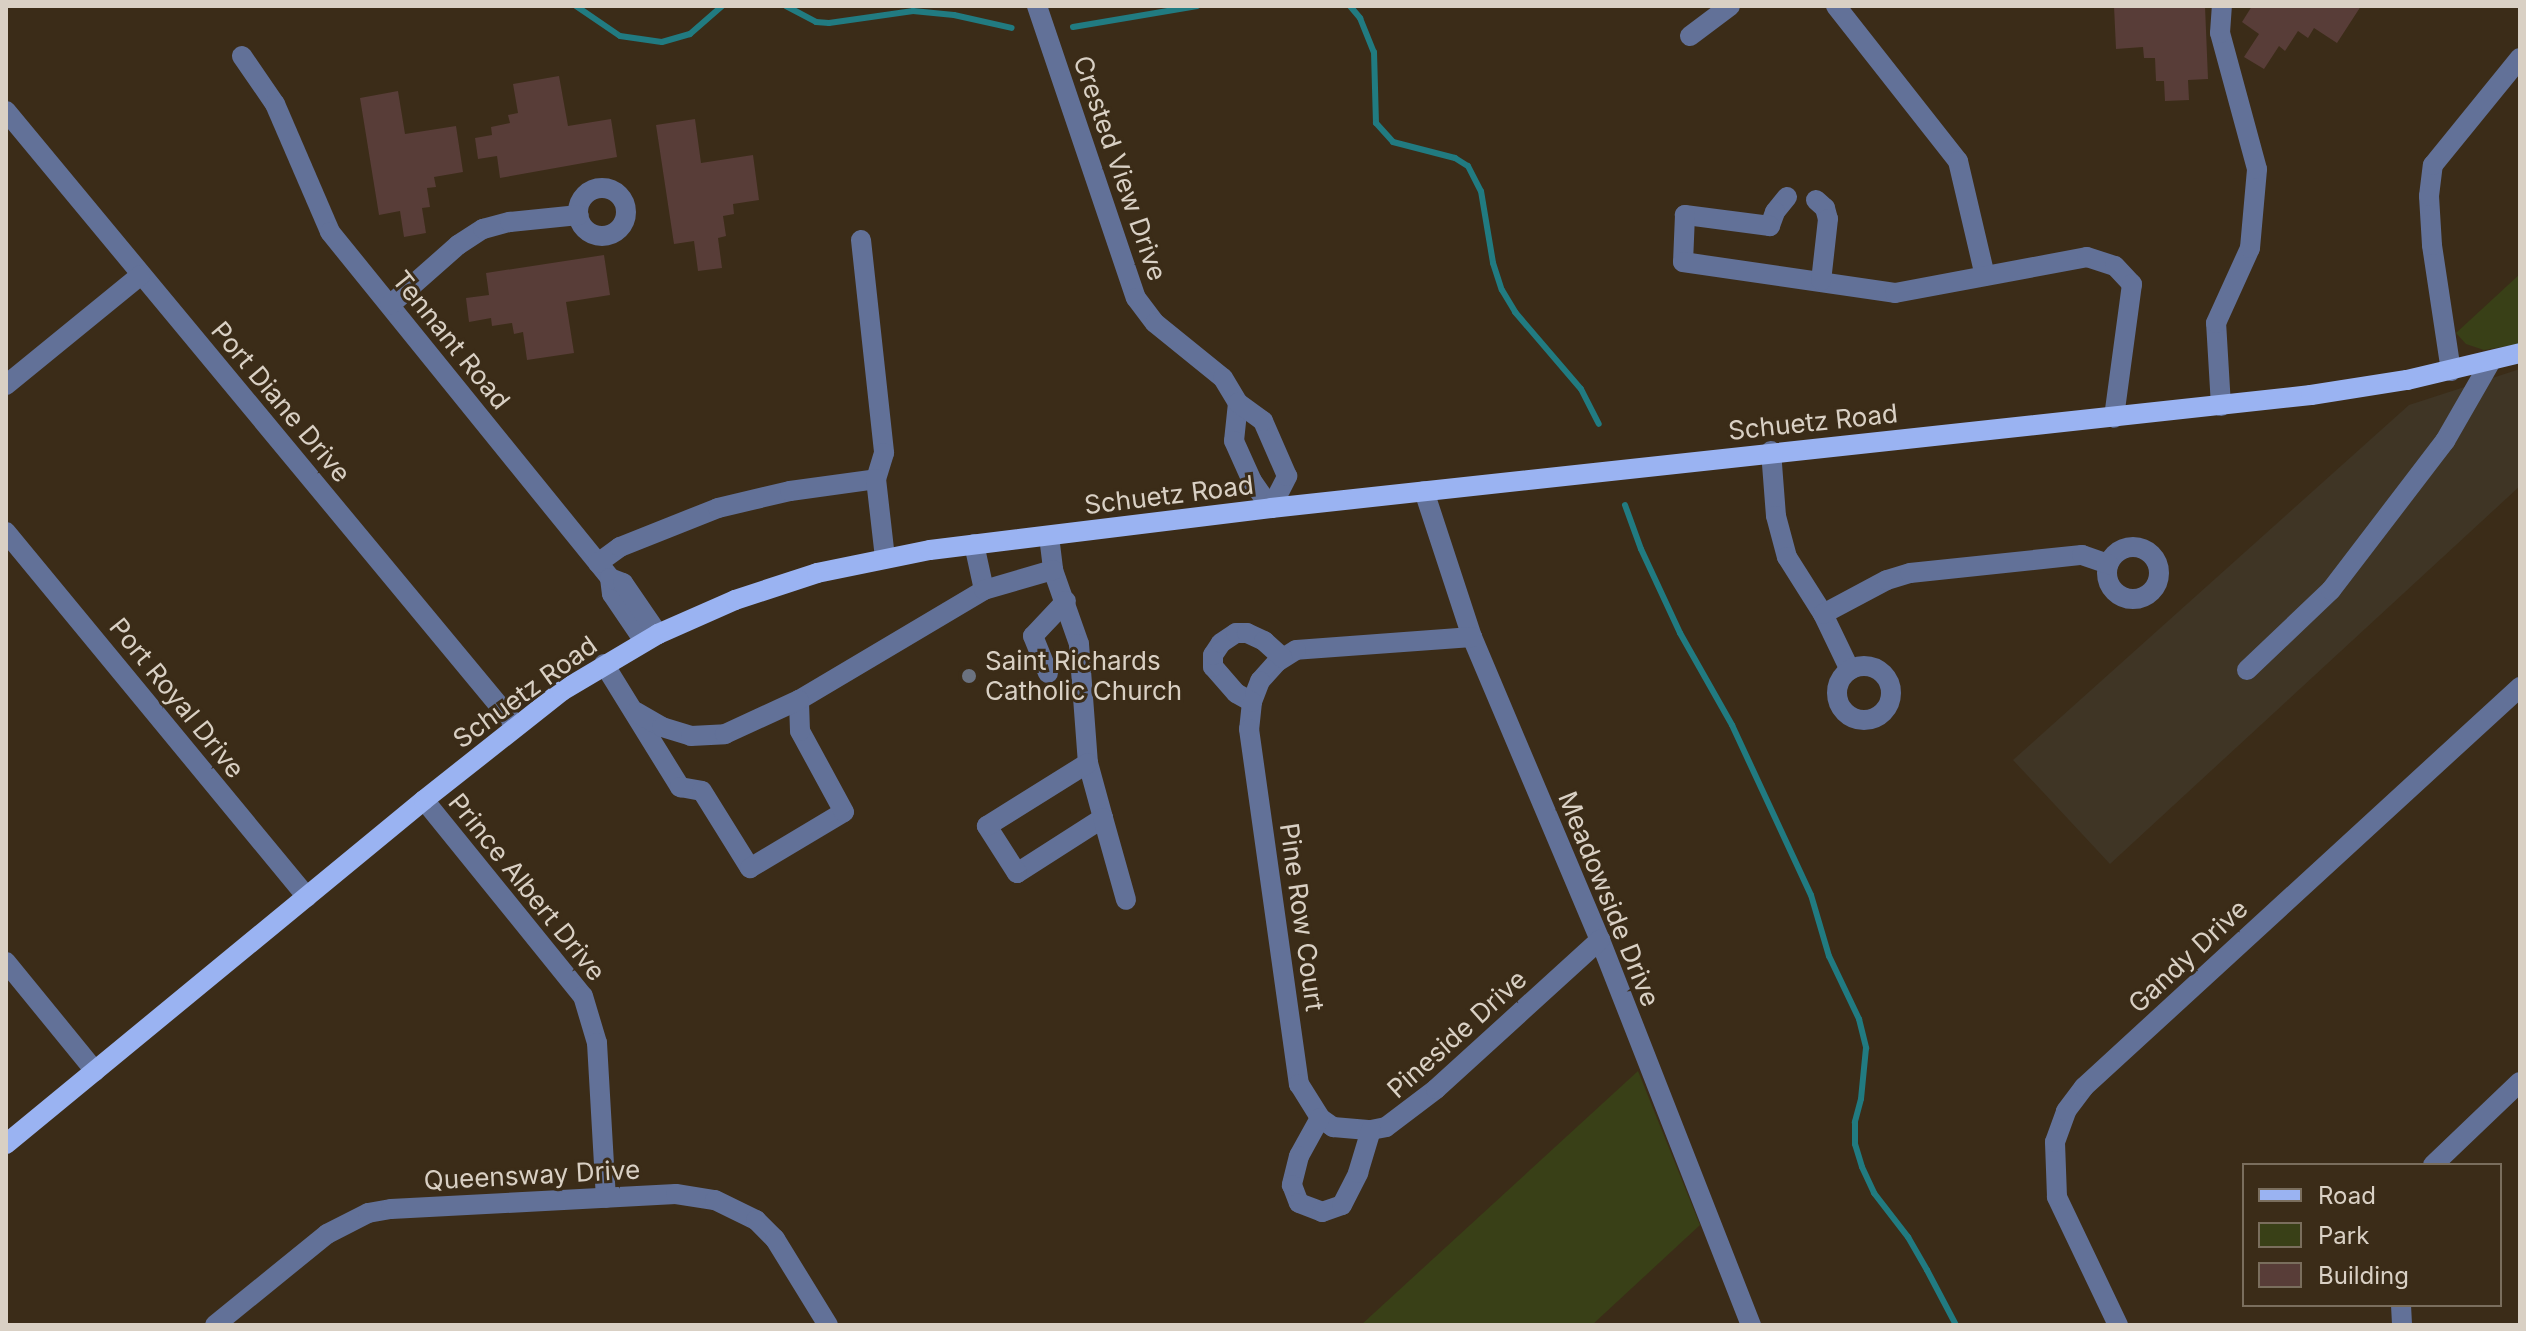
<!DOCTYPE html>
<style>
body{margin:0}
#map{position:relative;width:2526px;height:1331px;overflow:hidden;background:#3b2c18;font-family:Inter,sans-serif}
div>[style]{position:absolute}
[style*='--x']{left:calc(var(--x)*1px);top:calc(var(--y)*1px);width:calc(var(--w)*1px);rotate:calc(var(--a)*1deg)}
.industrial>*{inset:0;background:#3f3525}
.green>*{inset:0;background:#394017}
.stream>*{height:6px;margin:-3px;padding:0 3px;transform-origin:3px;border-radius:3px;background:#217b81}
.building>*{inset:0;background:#583d38}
.minor>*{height:20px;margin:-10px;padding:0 10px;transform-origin:10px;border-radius:10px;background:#627198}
.minor>.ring{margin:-10px;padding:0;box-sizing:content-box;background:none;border:20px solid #627198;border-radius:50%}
.major>*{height:20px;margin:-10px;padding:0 10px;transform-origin:10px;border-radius:10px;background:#9ab3f2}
.dots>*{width:22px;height:22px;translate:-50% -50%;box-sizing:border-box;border:4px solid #3b2c18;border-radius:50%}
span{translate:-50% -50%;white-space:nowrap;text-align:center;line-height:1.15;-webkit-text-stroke:6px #3b2c18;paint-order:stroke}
.street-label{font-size:26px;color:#d9d0c4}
.poi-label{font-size:26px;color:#d9d0c4}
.left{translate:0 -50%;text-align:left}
.frame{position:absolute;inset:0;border:8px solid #d9d0c4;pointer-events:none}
.legend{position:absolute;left:2242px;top:1163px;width:260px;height:144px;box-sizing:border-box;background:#3b2c18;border:2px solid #7a6e5d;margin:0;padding:10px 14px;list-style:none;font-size:24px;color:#d9d0c4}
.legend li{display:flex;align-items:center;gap:16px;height:40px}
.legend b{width:40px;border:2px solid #7a6e5d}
</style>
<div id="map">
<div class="industrial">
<div style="clip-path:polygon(2520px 369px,2520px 486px,2110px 864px,2013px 760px,2409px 405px)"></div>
</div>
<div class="green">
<div style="clip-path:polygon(2520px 274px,2520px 344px,2484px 350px,2466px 344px,2456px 333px)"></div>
<div style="clip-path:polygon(1638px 1071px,1700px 1225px,1592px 1325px,1361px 1325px)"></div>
</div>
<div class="stream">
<div style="--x:576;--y:6;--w:53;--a:34.3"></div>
<div style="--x:620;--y:36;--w:42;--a:8.1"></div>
<div style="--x:662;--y:42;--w:29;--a:-16"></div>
<div style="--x:690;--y:34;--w:43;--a:-41.2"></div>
<div style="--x:786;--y:6;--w:34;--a:28"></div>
<div style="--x:816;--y:22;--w:13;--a:4"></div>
<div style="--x:829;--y:23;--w:85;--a:-8.1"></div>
<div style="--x:913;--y:11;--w:41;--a:5.6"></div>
<div style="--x:954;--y:15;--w:59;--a:12.6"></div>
<div style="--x:1350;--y:6;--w:16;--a:50"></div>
<div style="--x:1360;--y:18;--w:37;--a:68"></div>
<div style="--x:1374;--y:52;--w:71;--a:88.4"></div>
<div style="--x:1376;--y:123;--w:25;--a:48"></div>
<div style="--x:1393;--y:142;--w:64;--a:14.5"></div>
<div style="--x:1455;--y:158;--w:15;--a:32"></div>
<div style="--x:1468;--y:166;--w:28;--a:63"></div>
<div style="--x:1481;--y:191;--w:73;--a:80.5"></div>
<div style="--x:1493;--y:263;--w:28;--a:72"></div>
<div style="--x:1502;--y:290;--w:26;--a:59"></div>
<div style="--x:1515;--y:312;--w:101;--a:49.4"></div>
<div style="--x:1581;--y:389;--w:39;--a:63"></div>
<div style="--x:1073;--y:27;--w:126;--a:-9.6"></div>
<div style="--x:1625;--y:505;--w:47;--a:70"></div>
<div style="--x:1641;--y:549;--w:93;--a:65.1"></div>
<div style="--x:1680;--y:633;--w:106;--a:60.5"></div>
<div style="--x:1732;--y:725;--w:187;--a:65.1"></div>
<div style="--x:1811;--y:895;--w:64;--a:73.6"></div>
<div style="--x:1829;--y:956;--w:70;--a:64.5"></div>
<div style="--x:1859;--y:1019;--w:30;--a:76"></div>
<div style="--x:1866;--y:1048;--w:51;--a:95.6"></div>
<div style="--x:1861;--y:1099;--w:24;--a:105"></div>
<div style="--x:1855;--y:1122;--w:22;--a:90"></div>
<div style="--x:1855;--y:1144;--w:24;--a:73"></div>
<div style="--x:1862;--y:1167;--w:29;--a:65"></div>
<div style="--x:1874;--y:1193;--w:56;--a:52.3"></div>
<div style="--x:1908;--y:1237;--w:38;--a:60"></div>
<div style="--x:1927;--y:1270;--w:62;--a:62.2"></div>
</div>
<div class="building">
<div style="clip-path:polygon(2114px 6px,2205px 6px,2208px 79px,2188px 80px,2189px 100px,2165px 101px,2164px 81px,2156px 81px,2155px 58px,2144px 58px,2143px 47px,2116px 49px)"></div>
<div style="clip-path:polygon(2252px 6px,2361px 6px,2337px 43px,2314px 28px,2308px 38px,2298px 31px,2285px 51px,2279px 46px,2264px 69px,2244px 57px,2259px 34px,2242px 22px)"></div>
<div style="clip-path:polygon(559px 76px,568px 126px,611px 119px,617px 157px,500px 178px,497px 156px,478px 159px,475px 138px,492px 135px,491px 127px,510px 123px,508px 115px,518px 113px,513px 84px)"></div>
<div style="clip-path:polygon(398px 91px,405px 134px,456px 126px,463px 172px,434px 177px,436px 187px,427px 188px,430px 207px,422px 208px,426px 233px,404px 237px,400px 211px,379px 215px,360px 98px)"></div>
<div style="clip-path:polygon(695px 119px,701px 163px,753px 155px,759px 200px,733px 204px,734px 214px,723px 216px,726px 236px,718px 238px,722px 268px,698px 271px,694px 241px,674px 244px,656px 125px)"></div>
<div style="clip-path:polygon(604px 255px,610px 295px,566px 302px,574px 353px,527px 360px,523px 332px,514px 334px,512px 323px,492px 326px,491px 318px,469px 322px,466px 298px,489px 295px,486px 273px)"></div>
</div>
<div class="minor">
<div style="--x:1037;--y:6;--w:308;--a:71.3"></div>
<div style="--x:1136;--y:298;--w:31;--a:53"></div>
<div style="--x:1155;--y:323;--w:87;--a:39"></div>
<div style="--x:1223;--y:378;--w:29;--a:59"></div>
<div style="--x:1238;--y:403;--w:38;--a:96"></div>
<div style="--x:1234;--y:441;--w:44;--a:65.8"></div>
<div style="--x:1252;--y:481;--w:33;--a:55"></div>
<div style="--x:1271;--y:508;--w:36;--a:-63"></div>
<div style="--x:1287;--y:476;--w:60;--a:-113.6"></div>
<div style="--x:1263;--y:421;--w:31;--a:-144"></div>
<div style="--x:1836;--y:6;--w:197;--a:51.8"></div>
<div style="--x:1958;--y:161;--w:118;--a:76.8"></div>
<div style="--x:1690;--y:36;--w:50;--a:-36.9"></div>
<div style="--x:242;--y:56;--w:58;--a:55.5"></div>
<div style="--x:275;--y:104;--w:139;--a:66.7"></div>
<div style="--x:330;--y:232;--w:445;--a:51"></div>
<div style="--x:610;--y:578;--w:16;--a:83"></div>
<div style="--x:612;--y:594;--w:57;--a:55.8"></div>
<div style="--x:6;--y:111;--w:799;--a:50.33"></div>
<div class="ring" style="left:578px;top:188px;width:28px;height:28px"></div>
<div style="--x:1787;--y:197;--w:19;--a:129"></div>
<div style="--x:1775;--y:212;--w:15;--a:110"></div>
<div style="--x:1770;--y:226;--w:86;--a:-172.6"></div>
<div style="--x:1685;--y:215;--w:47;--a:92.4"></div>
<div style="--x:1683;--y:262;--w:214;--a:8.3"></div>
<div style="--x:1895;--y:293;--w:195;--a:-10.6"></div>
<div style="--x:2087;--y:257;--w:29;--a:18"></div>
<div style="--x:2115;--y:266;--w:25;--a:47"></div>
<div style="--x:2132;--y:284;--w:135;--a:97.7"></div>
<div style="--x:1816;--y:200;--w:12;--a:42"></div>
<div style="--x:1825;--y:208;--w:11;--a:75"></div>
<div style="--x:1828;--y:219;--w:62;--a:96.4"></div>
<div style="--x:861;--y:240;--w:214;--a:83.8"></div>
<div style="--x:884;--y:453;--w:27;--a:107"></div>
<div style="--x:390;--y:305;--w:91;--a:-41.4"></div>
<div style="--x:458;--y:245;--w:30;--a:-33"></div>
<div style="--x:483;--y:229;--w:28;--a:-15"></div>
<div style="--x:510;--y:222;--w:69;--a:-5.8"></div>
<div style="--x:2451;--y:371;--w:127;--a:-98.6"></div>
<div style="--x:2432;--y:245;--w:49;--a:-93.5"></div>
<div style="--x:2429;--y:196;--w:31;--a:-83"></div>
<div style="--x:2433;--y:165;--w:138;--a:-50.9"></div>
<div style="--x:6;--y:385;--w:174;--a:-39.2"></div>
<div style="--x:2221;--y:406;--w:83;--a:-93.4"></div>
<div style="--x:2216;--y:323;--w:82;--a:-65.6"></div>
<div style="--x:2250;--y:248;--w:79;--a:-84.9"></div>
<div style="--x:2257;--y:169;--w:141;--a:-105.2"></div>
<div style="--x:2220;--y:33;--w:27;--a:-86"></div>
<div style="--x:1771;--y:451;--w:65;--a:85.6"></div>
<div style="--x:1776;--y:516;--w:42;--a:75"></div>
<div style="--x:1787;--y:557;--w:67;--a:57.7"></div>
<div style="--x:1823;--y:614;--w:62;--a:64.3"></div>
<div style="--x:1424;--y:491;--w:154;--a:71.8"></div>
<div style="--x:1472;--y:637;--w:329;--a:67.1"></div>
<div style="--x:1600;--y:940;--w:414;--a:68.6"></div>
<div style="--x:6;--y:532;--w:473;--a:50.5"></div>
<div style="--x:1049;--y:536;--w:34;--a:83"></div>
<div style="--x:1053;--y:570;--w:78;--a:70.6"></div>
<div style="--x:1079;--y:644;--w:119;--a:85.7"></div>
<div style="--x:1088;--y:763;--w:57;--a:74.7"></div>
<div style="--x:1103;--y:818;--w:102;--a:147.4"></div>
<div style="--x:1017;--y:873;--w:56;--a:-122.6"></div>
<div style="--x:987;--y:826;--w:119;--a:-32"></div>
<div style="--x:974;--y:544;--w:47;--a:77.7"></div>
<div class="ring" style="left:2107px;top:547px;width:32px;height:32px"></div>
<div style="--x:598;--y:563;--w:27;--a:-36"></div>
<div style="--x:620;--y:547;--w:105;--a:-21.7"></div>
<div style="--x:718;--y:508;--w:74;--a:-13.3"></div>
<div style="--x:790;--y:491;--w:87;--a:-7.9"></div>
<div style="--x:876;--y:479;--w:80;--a:83.5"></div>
<div style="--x:610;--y:578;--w:14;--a:21"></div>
<div style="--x:623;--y:583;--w:62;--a:55.5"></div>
<div style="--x:1823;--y:614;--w:72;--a:-28"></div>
<div style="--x:1887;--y:580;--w:24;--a:-17"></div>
<div style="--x:1910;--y:573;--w:173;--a:-6"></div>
<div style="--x:2082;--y:555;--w:28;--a:19"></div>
<div style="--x:1472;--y:637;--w:176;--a:175.8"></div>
<div style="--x:1296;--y:650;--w:22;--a:148"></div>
<div style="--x:1277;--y:662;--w:25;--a:132"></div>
<div style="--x:1260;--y:681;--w:22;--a:111"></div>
<div style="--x:1252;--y:702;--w:27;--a:96"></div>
<div style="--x:1249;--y:729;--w:359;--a:82"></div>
<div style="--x:1299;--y:1084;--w:40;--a:58"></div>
<div style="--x:1320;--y:1118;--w:16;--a:35"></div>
<div style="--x:1333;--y:1127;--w:38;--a:5"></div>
<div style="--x:1371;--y:1130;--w:15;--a:-11"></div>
<div style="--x:1386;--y:1127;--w:63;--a:-37.2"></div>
<div style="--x:1436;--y:1089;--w:222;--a:-42.3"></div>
<div style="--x:604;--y:664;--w:145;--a:58.3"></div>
<div style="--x:680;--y:787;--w:22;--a:10"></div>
<div style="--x:702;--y:791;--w:91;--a:58.1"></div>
<div style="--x:750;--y:868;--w:109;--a:-30.8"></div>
<div style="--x:844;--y:812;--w:92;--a:-118.5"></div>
<div style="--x:800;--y:731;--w:31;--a:-92"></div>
<div style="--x:799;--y:700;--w:215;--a:-30.7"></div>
<div style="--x:984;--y:590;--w:72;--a:-16.2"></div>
<div class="ring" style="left:1837px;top:666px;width:34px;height:34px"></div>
<div style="--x:2247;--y:670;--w:116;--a:-43.6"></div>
<div style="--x:2331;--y:590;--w:188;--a:-52.6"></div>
<div style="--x:2445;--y:441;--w:92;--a:-60.1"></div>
<div style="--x:1048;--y:673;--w:40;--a:-112"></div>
<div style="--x:1033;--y:636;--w:48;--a:-46.7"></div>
<div style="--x:1252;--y:702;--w:18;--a:-151"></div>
<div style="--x:1236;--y:693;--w:35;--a:-131"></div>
<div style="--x:1213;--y:667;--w:12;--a:-90"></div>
<div style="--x:1213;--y:655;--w:14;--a:-56"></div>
<div style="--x:1221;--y:643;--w:18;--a:-34"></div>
<div style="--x:1236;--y:633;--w:11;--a:0"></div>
<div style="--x:1247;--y:633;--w:19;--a:25"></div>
<div style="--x:1264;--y:641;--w:25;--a:42"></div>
<div style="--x:636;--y:712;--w:30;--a:30"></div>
<div style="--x:662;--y:727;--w:30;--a:17"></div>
<div style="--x:691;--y:736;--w:34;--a:-3"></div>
<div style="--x:725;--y:734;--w:81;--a:-24.7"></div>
<div style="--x:424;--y:800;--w:252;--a:51"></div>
<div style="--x:583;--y:996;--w:49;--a:73.4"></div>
<div style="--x:597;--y:1043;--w:155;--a:86.7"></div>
<div style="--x:1103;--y:818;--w:85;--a:74.3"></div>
<div style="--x:6;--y:962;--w:141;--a:50.8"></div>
<div style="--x:1320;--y:1118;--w:43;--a:118.9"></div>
<div style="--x:1299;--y:1156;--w:30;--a:104"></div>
<div style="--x:1292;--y:1185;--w:19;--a:69"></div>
<div style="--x:1299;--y:1203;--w:25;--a:21"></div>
<div style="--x:1322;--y:1212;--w:21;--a:-19"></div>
<div style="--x:1342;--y:1205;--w:36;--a:-63"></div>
<div style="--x:1358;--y:1173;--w:45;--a:-73.2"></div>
<div style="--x:2433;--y:1165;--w:120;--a:-43.7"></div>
<div style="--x:2401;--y:1305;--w:20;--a:87"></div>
<div style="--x:215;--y:1325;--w:144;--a:-39.1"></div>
<div style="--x:327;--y:1234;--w:46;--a:-27.1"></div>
<div style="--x:368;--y:1213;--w:23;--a:-10"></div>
<div style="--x:391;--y:1209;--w:285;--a:-3"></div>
<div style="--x:676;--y:1194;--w:39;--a:9"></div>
<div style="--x:715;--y:1200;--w:46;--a:26"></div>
<div style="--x:756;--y:1220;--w:27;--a:45"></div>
<div style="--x:775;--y:1239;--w:101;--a:58.4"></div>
<div style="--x:2118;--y:1325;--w:142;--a:-115.5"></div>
<div style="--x:2057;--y:1197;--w:55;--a:-92.1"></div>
<div style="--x:2055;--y:1142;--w:33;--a:-70"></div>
<div style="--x:2066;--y:1111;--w:30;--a:-53"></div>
<div style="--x:2084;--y:1087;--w:592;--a:-42.53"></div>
</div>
<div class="major">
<div style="--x:6;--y:1144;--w:541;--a:-39.45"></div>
<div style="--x:424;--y:800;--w:176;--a:-38.3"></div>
<div style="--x:562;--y:691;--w:112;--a:-30.7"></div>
<div style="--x:658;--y:634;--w:84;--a:-23.8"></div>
<div style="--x:735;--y:600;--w:86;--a:-18.2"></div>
<div style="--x:817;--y:573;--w:115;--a:-11.5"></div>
<div style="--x:930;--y:550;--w:344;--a:-7"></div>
<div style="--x:1271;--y:508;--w:1046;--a:-6.2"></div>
<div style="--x:2311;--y:395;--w:97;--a:-8.9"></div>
<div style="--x:2407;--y:380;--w:116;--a:-13.4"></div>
</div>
<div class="dots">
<div style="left:969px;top:676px;background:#6b7280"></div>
</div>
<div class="street-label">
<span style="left:1120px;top:168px;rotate:71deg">Crested View Drive</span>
<span style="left:451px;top:340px;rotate:51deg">Tennant Road</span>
<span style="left:281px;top:402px;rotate:50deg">Port Diane Drive</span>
<span style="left:1813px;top:422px;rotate:-6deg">Schuetz Road</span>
<span style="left:1169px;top:495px;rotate:-7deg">Schuetz Road</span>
<span style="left:525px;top:692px;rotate:-36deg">Schuetz Road</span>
<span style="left:177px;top:698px;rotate:51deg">Port Royal Drive</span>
<span style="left:527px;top:887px;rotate:51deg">Prince Albert Drive</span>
<span style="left:1609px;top:899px;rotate:68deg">Meadowside Drive</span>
<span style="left:1302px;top:917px;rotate:82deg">Pine Row Court</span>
<span style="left:2188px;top:956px;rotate:-43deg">Gandy Drive</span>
<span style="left:1457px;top:1034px;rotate:-42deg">Pineside Drive</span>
<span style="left:532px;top:1175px;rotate:-3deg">Queensway Drive</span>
</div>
<div class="poi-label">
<span class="left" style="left:985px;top:676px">Saint Richards<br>Catholic Church</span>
</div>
<div class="frame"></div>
<ul class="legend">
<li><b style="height:10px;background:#9ab3f2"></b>Road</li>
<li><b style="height:22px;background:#394017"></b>Park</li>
<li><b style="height:22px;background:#583d38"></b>Building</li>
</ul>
</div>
